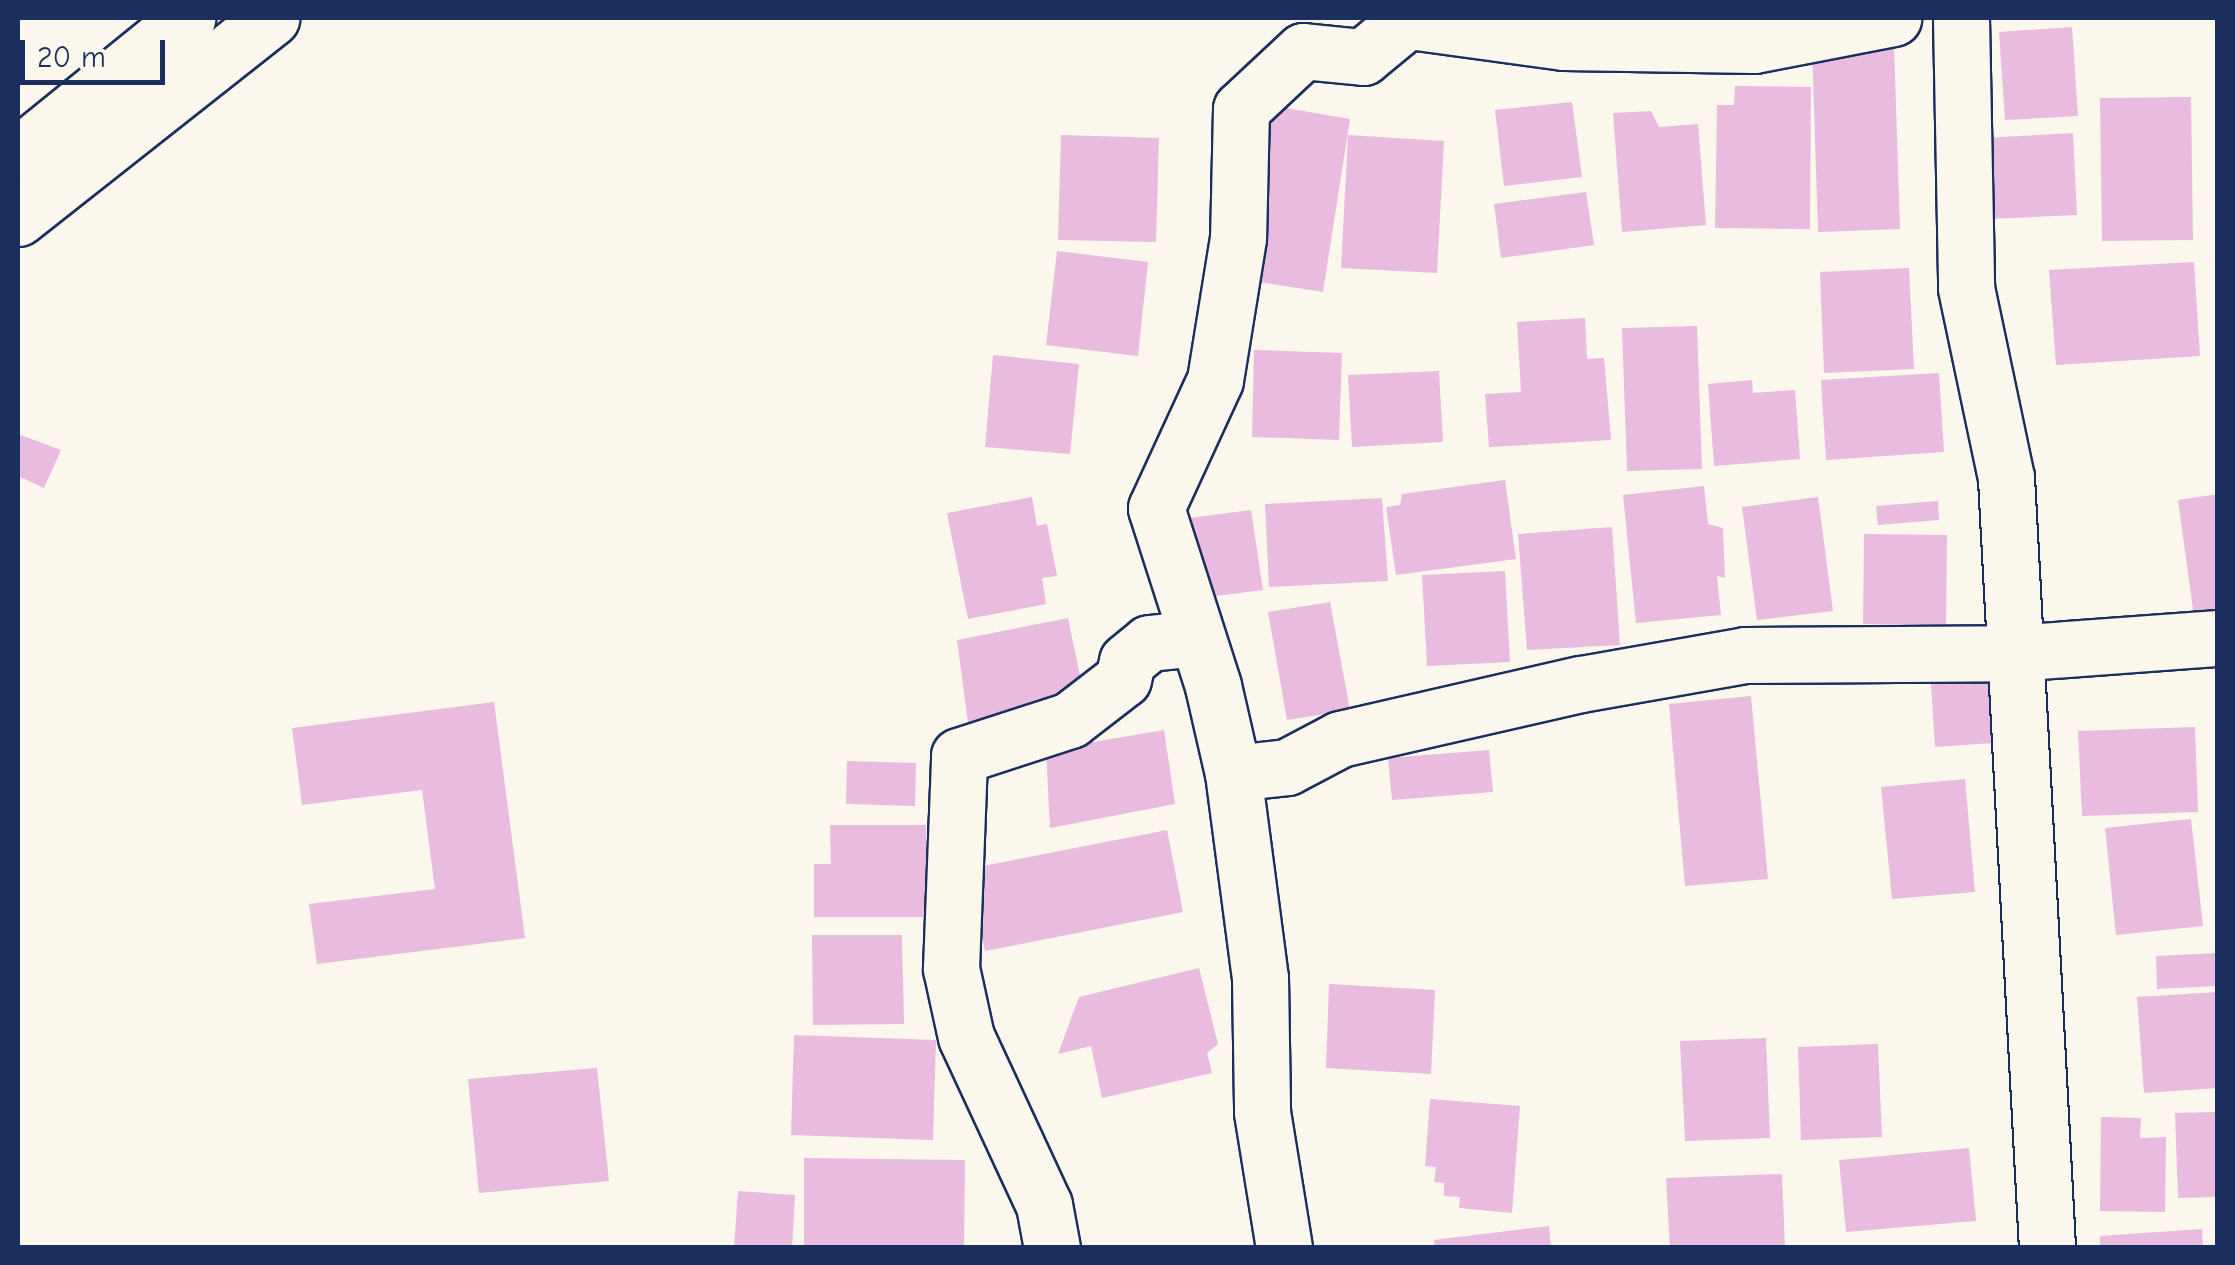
<!DOCTYPE html>
<style>
body{margin:0}
#map{position:relative;width:2235px;height:1265px;overflow:hidden;background:#fbf7ec;font-family:"Comic Neue",sans-serif}
div>[style]{position:absolute}
[style*='--x']{left:calc(var(--x)*1px);top:calc(var(--y)*1px);width:calc(var(--w)*1px);rotate:calc(var(--a)*1deg)}
.building>*{inset:0;background:#e8bbdf}
.roads{filter:drop-shadow(2px 0 #1b2f5e) drop-shadow(-2px 0 #1b2f5e) drop-shadow(0 2px #1b2f5e) drop-shadow(0 -2px #1b2f5e)}
.minor>*{height:55px;margin:-27.5px;padding:0 27.5px;transform-origin:27.5px;border-radius:27.5px;background:#fbf7ec}
span{translate:-50% -50%;white-space:nowrap;text-align:center;line-height:1.15;-webkit-text-stroke:10px #fbf7ec;paint-order:stroke}
.frame{position:absolute;inset:0;border:20px solid #1b2f5e;pointer-events:none}
.scale{position:absolute;left:20px;top:40px;width:145px;height:45px;box-sizing:border-box;border:5px solid #1b2f5e;border-top:0;padding-left:12px;font-size:30px;line-height:35px;white-space:nowrap;color:#1b2f5e;-webkit-text-stroke:8px #fbf7ec;paint-order:stroke}
</style>
<div id="map">
<div class="building">
<div style="clip-path:polygon(2072px 27px,2078px 116px,2005px 120px,1999px 32px)"></div>
<div style="clip-path:polygon(1894px 44px,1900px 229px,1818px 232px,1812px 46px)"></div>
<div style="clip-path:polygon(1735px 86px,1811px 87px,1810px 229px,1715px 228px,1717px 105px,1734px 105px)"></div>
<div style="clip-path:polygon(2191px 97px,2193px 240px,2102px 241px,2100px 98px)"></div>
<div style="clip-path:polygon(1572px 102px,1582px 177px,1504px 186px,1495px 110px)"></div>
<div style="clip-path:polygon(1274px 106px,1350px 119px,1323px 292px,1247px 280px)"></div>
<div style="clip-path:polygon(1651px 111px,1659px 127px,1698px 124px,1706px 225px,1622px 232px,1613px 113px)"></div>
<div style="clip-path:polygon(2073px 133px,2077px 215px,1988px 219px,1983px 138px)"></div>
<div style="clip-path:polygon(1061px 135px,1159px 138px,1156px 242px,1058px 240px)"></div>
<div style="clip-path:polygon(1348px 135px,1444px 141px,1437px 273px,1341px 268px)"></div>
<div style="clip-path:polygon(1586px 192px,1594px 245px,1501px 258px,1494px 204px)"></div>
<div style="clip-path:polygon(1057px 251px,1148px 262px,1138px 356px,1046px 345px)"></div>
<div style="clip-path:polygon(2194px 262px,2200px 356px,2056px 365px,2049px 270px)"></div>
<div style="clip-path:polygon(1909px 268px,1914px 369px,1824px 373px,1820px 272px)"></div>
<div style="clip-path:polygon(1585px 318px,1587px 359px,1604px 358px,1611px 440px,1489px 447px,1485px 394px,1521px 392px,1517px 322px)"></div>
<div style="clip-path:polygon(1697px 326px,1702px 469px,1627px 471px,1622px 328px)"></div>
<div style="clip-path:polygon(1254px 350px,1342px 353px,1339px 440px,1252px 437px)"></div>
<div style="clip-path:polygon(993px 355px,1079px 364px,1070px 454px,985px 447px)"></div>
<div style="clip-path:polygon(1439px 371px,1443px 442px,1352px 447px,1348px 375px)"></div>
<div style="clip-path:polygon(1939px 373px,1944px 452px,1826px 460px,1821px 380px)"></div>
<div style="clip-path:polygon(1752px 380px,1753px 393px,1795px 390px,1800px 459px,1714px 466px,1708px 384px)"></div>
<div style="clip-path:polygon(18px 434px,61px 450px,44px 488px,18px 476px)"></div>
<div style="clip-path:polygon(1505px 480px,1516px 559px,1396px 575px,1386px 507px,1400px 505px,1402px 494px)"></div>
<div style="clip-path:polygon(1704px 486px,1708px 524px,1723px 528px,1725px 578px,1717px 576px,1721px 615px,1636px 623px,1623px 495px)"></div>
<div style="clip-path:polygon(2218px 494px,2218px 621px,2195px 624px,2178px 500px)"></div>
<div style="clip-path:polygon(1032px 497px,1037px 526px,1047px 524px,1057px 576px,1042px 578px,1046px 604px,968px 619px,947px 513px)"></div>
<div style="clip-path:polygon(1818px 497px,1833px 611px,1757px 620px,1742px 507px)"></div>
<div style="clip-path:polygon(1382px 498px,1388px 581px,1269px 587px,1265px 504px)"></div>
<div style="clip-path:polygon(1938px 501px,1939px 520px,1878px 525px,1876px 506px)"></div>
<div style="clip-path:polygon(1251px 510px,1263px 590px,1193px 599px,1182px 519px)"></div>
<div style="clip-path:polygon(1612px 527px,1620px 645px,1527px 650px,1518px 534px)"></div>
<div style="clip-path:polygon(1864px 534px,1947px 535px,1946px 626px,1863px 624px)"></div>
<div style="clip-path:polygon(1505px 571px,1510px 662px,1427px 666px,1422px 575px)"></div>
<div style="clip-path:polygon(1330px 602px,1350px 710px,1287px 720px,1268px 612px)"></div>
<div style="clip-path:polygon(1068px 618px,1084px 695px,968px 723px,957px 640px)"></div>
<div style="clip-path:polygon(1988px 665px,1993px 743px,1935px 747px,1930px 668px)"></div>
<div style="clip-path:polygon(1751px 696px,1768px 879px,1685px 886px,1669px 704px)"></div>
<div style="clip-path:polygon(494px 702px,525px 938px,317px 964px,309px 904px,435px 889px,422px 790px,302px 805px,292px 728px)"></div>
<div style="clip-path:polygon(2195px 727px,2198px 812px,2082px 816px,2078px 731px)"></div>
<div style="clip-path:polygon(1164px 730px,1175px 804px,1050px 828px,1046px 750px)"></div>
<div style="clip-path:polygon(1489px 750px,1493px 792px,1392px 800px,1388px 758px)"></div>
<div style="clip-path:polygon(847px 761px,916px 763px,915px 806px,846px 804px)"></div>
<div style="clip-path:polygon(1965px 779px,1975px 892px,1892px 899px,1881px 787px)"></div>
<div style="clip-path:polygon(2191px 819px,2203px 926px,2116px 935px,2105px 828px)"></div>
<div style="clip-path:polygon(830px 825px,926px 825px,927px 917px,814px 917px,814px 864px,831px 864px)"></div>
<div style="clip-path:polygon(1167px 830px,1183px 912px,985px 951px,968px 869px)"></div>
<div style="clip-path:polygon(812px 935px,902px 935px,904px 1024px,813px 1025px)"></div>
<div style="clip-path:polygon(2218px 953px,2218px 986px,2157px 989px,2156px 956px)"></div>
<div style="clip-path:polygon(1199px 968px,1218px 1044px,1207px 1053px,1212px 1073px,1102px 1098px,1091px 1046px,1058px 1054px,1079px 997px)"></div>
<div style="clip-path:polygon(1329px 984px,1435px 990px,1431px 1074px,1326px 1068px)"></div>
<div style="clip-path:polygon(2218px 992px,2218px 1088px,2144px 1093px,2137px 997px)"></div>
<div style="clip-path:polygon(794px 1035px,936px 1040px,933px 1140px,791px 1135px)"></div>
<div style="clip-path:polygon(1766px 1038px,1770px 1138px,1685px 1141px,1680px 1041px)"></div>
<div style="clip-path:polygon(1878px 1044px,1882px 1137px,1801px 1140px,1798px 1047px)"></div>
<div style="clip-path:polygon(597px 1068px,609px 1181px,479px 1193px,468px 1079px)"></div>
<div style="clip-path:polygon(1430px 1099px,1520px 1106px,1512px 1213px,1459px 1208px,1460px 1197px,1444px 1196px,1444px 1183px,1434px 1182px,1436px 1167px,1425px 1166px)"></div>
<div style="clip-path:polygon(2218px 1112px,2218px 1197px,2178px 1198px,2175px 1113px)"></div>
<div style="clip-path:polygon(2101px 1117px,2141px 1118px,2140px 1138px,2166px 1137px,2165px 1212px,2100px 1211px)"></div>
<div style="clip-path:polygon(1969px 1148px,1976px 1221px,1846px 1232px,1839px 1160px)"></div>
<div style="clip-path:polygon(804px 1158px,965px 1160px,964px 1248px,804px 1248px)"></div>
<div style="clip-path:polygon(1782px 1174px,1785px 1248px,1670px 1248px,1666px 1178px)"></div>
<div style="clip-path:polygon(738px 1191px,795px 1195px,792px 1248px,734px 1248px)"></div>
<div style="clip-path:polygon(1549px 1226px,1551px 1248px,1435px 1248px,1434px 1240px)"></div>
<div style="clip-path:polygon(2202px 1229px,2203px 1248px,2100px 1248px,2100px 1236px)"></div>
</div>
<div class="roads">
<div class="minor">
<div style="--x:1410;--y:18;--w:61;--a:140.3"></div>
<div style="--x:1363;--y:57;--w:60;--a:-174.3"></div>
<div style="--x:1303;--y:51;--w:85;--a:136.9"></div>
<div style="--x:1241;--y:109;--w:129;--a:91.3"></div>
<div style="--x:1238;--y:238;--w:144;--a:99.2"></div>
<div style="--x:1215;--y:380;--w:141;--a:114.7"></div>
<div style="--x:1156;--y:508;--w:187;--a:72.2"></div>
<div style="--x:1213;--y:686;--w:89;--a:77.1"></div>
<div style="--x:1233;--y:773;--w:54;--a:-6.3"></div>
<div style="--x:1287;--y:767;--w:60;--a:-27.8"></div>
<div style="--x:1340;--y:739;--w:247;--a:-12.9"></div>
<div style="--x:1581;--y:684;--w:167;--a:-10"></div>
<div style="--x:1745;--y:655;--w:268;--a:-0.4"></div>
<div style="--x:2013;--y:653;--w:206;--a:-4.2"></div>
<div style="--x:1961;--y:18;--w:270;--a:88.9"></div>
<div style="--x:1966;--y:288;--w:194;--a:78.1"></div>
<div style="--x:2006;--y:478;--w:771;--a:86.95"></div>
<div style="--x:1410;--y:21;--w:155;--a:7.8"></div>
<div style="--x:1564;--y:42;--w:190;--a:0.9"></div>
<div style="--x:1754;--y:45;--w:142;--a:-11"></div>
<div style="--x:18;--y:155;--w:218;--a:-39"></div>
<div style="--x:18;--y:218;--w:323;--a:-38.3"></div>
<div style="--x:1233;--y:773;--w:207;--a:82.5"></div>
<div style="--x:1260;--y:978;--w:134;--a:89.1"></div>
<div style="--x:1262;--y:1112;--w:138;--a:80.8"></div>
<div style="--x:1052;--y:1248;--w:44;--a:-100.5"></div>
<div style="--x:1044;--y:1205;--w:185;--a:-114.9"></div>
<div style="--x:966;--y:1037;--w:71;--a:-102.3"></div>
<div style="--x:951;--y:968;--w:212;--a:-87.8"></div>
<div style="--x:959;--y:756;--w:117;--a:-18"></div>
<div style="--x:1070;--y:720;--w:67;--a:-37.7"></div>
<div style="--x:1123;--y:679;--w:18;--a:-77"></div>
<div style="--x:1127;--y:661;--w:28;--a:-39"></div>
<div style="--x:1149;--y:643;--w:48;--a:-5.9"></div>
</div>
</div>
<div class="frame"></div>
<div class="scale">20 m</div>
</div>
